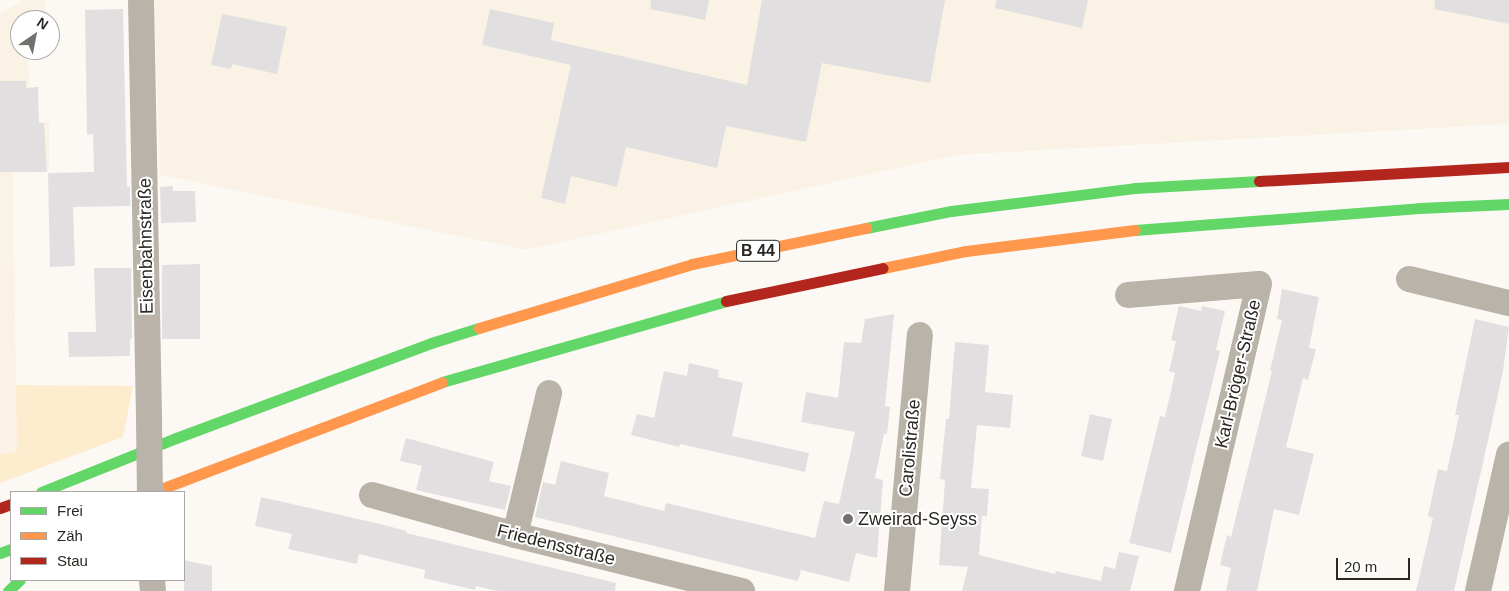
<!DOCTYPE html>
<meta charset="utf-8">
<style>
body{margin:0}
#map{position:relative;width:1509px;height:591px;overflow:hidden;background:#fcf9f5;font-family:Helvetica,sans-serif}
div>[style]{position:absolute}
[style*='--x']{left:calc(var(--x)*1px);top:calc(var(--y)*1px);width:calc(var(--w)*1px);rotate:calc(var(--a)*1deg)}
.built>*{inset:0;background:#faf3e5}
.green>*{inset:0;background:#fdeccd}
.building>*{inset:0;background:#e2dfe0}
.street>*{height:26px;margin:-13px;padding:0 13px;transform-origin:13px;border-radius:13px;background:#b9b3a9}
.fast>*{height:11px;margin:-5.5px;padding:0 5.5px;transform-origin:5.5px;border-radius:5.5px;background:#63d668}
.slow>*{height:11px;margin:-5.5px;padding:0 5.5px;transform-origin:5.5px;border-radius:5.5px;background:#ff974d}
.jam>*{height:11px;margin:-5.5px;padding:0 5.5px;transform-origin:5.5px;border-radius:5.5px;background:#b3261e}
.street-bridge>*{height:26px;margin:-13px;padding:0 13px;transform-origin:13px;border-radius:13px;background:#b9b3a9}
.dots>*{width:14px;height:14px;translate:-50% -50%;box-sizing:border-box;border:2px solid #fff;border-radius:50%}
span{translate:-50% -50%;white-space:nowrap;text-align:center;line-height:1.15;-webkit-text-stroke:4px #fff;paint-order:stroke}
.shield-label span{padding:1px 4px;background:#fff;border:1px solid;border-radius:4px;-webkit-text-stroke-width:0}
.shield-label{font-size:16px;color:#2b2823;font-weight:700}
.street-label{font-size:18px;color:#2b2823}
.poi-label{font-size:18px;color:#2b2823}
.left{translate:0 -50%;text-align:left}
.legend{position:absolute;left:10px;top:491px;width:175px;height:90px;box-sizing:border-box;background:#fff;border:1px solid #aaa9a7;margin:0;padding:6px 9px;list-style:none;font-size:15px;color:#2b2823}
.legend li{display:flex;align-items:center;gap:10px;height:25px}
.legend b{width:25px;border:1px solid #aaa9a7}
.north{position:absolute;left:10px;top:10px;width:50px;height:50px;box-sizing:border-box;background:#fff;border:1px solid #aaa9a7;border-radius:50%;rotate:33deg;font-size:14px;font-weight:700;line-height:20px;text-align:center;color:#2b2823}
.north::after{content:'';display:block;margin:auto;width:18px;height:22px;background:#74716c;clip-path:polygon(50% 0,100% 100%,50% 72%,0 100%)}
.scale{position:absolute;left:1336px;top:558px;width:74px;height:22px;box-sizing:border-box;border:2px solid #2b2823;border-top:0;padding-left:6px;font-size:15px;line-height:18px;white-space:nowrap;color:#2b2823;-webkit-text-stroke:4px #fff;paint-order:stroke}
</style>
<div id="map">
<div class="built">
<div style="clip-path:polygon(24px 0,45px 0,46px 20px,20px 20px,20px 50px,46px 50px,28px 50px,30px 122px,49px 122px,49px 172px,13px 173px,17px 453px,0 455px,0 13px)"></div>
<div style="clip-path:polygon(154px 0,1509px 0,1509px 124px,957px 155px,526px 250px,160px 175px)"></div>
</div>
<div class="green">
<div style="clip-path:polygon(16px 385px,133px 386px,123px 437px,0 483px,0 455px,17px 452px)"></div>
</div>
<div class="building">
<div style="clip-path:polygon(651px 0,709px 0,705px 20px,650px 9px)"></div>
<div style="clip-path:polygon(762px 0,945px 0,930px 83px,822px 63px,806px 142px,726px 126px,717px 168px,626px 147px,617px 187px,571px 176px,565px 204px,541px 198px,571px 65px,482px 45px,490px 9px,554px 23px,551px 40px,747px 85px)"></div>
<div style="clip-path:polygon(996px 0,1088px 0,1082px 28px,995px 8px)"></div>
<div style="clip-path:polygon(1435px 0,1509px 0,1509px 24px,1434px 9px)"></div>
<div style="clip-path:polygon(123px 9px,127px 187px,130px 187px,130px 206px,73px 207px,75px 266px,50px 267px,48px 173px,94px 172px,93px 134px,87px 135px,85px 10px)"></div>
<div style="clip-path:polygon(222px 14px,287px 27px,277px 74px,232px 64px,231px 69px,211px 65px)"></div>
<div style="clip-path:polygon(0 81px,26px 81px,26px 88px,38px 87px,39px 123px,44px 123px,47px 172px,0 172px)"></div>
<div style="clip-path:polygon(173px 186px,173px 191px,195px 191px,196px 222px,161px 223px,160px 187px)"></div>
<div style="clip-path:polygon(200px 264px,200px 339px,162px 339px,162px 265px)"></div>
<div style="clip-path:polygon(94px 268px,131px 268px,132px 339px,130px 339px,130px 356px,69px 357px,68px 332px,96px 332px)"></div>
<div style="clip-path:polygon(1282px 289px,1319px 297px,1309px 348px,1316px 349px,1308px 380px,1303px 378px,1286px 447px,1314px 454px,1299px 515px,1274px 509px,1257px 591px,1226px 591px,1231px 568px,1220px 565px,1227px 535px,1231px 537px,1272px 371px,1270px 371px,1282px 320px,1277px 319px)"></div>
<div style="clip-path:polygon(1179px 306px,1201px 311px,1202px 306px,1225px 311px,1216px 350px,1220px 351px,1171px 553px,1129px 543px,1160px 416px,1165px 417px,1175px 373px,1169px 371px,1176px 341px,1171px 340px)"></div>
<div style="clip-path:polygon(894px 314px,885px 406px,890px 407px,887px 434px,884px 434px,875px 478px,883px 480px,877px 558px,856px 553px,849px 582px,801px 570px,798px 581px,535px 517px,543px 482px,555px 485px,561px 461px,609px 473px,604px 496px,664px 511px,666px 503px,815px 538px,824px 501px,839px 504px,855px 432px,801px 422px,806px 392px,838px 398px,844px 342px,861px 343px,865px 319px)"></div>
<div style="clip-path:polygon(1475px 319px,1509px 327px,1503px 371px,1489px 436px,1454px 591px,1416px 591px,1433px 518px,1428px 516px,1438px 469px,1447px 471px,1459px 415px,1455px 415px)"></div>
<div style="clip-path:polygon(955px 342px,989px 345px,985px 392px,1013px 395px,1010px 428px,977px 425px,971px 488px,989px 489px,987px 516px,982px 516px,979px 555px,1055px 574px,1056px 571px,1101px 581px,1104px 566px,1115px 569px,1119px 552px,1139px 556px,1130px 591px,962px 591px,968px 567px,939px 565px,945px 480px,940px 479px,946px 419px,949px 419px)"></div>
<div style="clip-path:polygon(689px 363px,719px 370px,718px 377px,743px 383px,732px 436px,809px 453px,805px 472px,680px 444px,679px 447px,631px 435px,637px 414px,654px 418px,664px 371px,687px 376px)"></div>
<div style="clip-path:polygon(1090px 414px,1112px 419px,1103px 461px,1081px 456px)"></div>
<div style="clip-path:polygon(406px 438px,494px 462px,489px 481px,511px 486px,505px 510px,416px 490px,422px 466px,400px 461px)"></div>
<div style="clip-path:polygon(261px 497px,376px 523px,407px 531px,406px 533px,616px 583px,615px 591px,497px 591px,476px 586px,475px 590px,424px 578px,425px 570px,359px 554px,357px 564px,288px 549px,292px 534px,255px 526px)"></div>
<div style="clip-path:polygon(184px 560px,212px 566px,212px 591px,184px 591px)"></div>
</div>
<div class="street">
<div style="--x:141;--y:0;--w:422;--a:88.9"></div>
<div style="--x:1409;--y:279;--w:103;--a:13.5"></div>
<div style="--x:1128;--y:295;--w:131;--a:-4.8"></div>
<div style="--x:1259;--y:284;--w:315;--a:103.2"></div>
<div style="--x:372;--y:495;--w:148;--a:15.6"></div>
<div style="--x:515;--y:535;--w:234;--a:13.9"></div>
<div style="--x:515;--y:535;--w:146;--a:-76.5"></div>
<div style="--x:152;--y:580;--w:11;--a:85"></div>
<div style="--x:897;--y:591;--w:257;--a:-84.9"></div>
<div style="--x:1478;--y:591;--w:140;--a:-77.2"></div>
</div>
<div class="fast">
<div style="--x:866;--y:228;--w:87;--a:-11.3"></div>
<div style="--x:951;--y:211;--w:185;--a:-7.1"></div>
<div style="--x:1135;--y:188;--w:124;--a:-3.2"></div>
<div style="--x:1135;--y:230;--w:285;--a:-4.4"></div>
<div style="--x:1419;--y:208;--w:90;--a:-2.5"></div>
<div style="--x:442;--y:382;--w:295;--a:-15.9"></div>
<div style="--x:41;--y:492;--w:145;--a:-21.8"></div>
<div style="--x:176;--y:438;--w:272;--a:-20.4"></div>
<div style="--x:431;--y:343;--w:50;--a:-17.4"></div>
<div style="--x:0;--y:553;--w:12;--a:-20"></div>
<div style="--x:8;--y:591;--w:16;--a:-43"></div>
</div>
<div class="slow">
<div style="--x:883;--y:268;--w:85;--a:-11.6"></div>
<div style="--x:966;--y:251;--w:170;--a:-7.1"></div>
<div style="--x:479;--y:328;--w:222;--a:-16.7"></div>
<div style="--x:692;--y:264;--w:178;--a:-11.7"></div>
<div style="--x:153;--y:492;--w:309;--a:-20.8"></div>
</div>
<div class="jam">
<div style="--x:1259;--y:181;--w:250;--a:-3.2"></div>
<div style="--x:726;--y:301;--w:160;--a:-11.9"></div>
<div style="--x:0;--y:508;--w:12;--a:-20"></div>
</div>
<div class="street-bridge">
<div style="--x:149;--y:422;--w:70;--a:89.2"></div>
</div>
<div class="dots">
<div style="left:848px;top:519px;background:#74716c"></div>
</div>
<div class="shield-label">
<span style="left:758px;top:251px">B 44</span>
</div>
<div class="street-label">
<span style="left:146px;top:246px;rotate:-91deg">Eisenbahnstraße</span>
<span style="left:1238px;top:374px;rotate:-77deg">Karl-Bröger-Straße</span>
<span style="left:910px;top:448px;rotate:-85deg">Carolistraße</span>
<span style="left:556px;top:545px;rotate:14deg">Friedensstraße</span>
</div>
<div class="poi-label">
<span class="left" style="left:858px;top:519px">Zweirad-Seyss</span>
</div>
<ul class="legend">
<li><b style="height:6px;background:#63d668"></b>Frei</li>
<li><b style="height:6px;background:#ff974d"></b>Zäh</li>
<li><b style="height:6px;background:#b3261e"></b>Stau</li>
</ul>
<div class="north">N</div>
<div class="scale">20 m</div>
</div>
